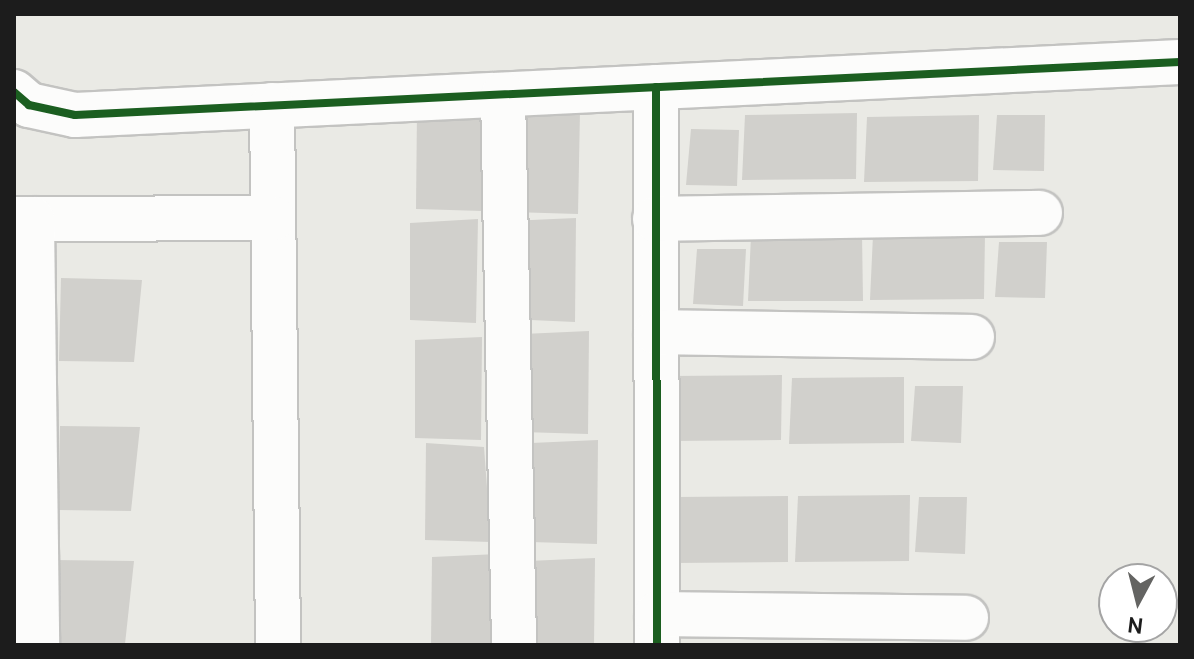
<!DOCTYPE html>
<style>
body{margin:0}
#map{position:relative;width:1194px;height:659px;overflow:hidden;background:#eaeae5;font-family:Cabin,sans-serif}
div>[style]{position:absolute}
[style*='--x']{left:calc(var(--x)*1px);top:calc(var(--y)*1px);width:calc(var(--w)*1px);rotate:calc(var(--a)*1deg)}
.building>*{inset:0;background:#d1d0cc}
.roads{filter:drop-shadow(2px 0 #c3c3c1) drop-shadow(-2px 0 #c3c3c1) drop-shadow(0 2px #c3c3c1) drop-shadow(0 -2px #c3c3c1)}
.minor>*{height:44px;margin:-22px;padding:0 22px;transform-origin:22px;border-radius:22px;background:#fcfcfb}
.cycleway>*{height:8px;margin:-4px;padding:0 4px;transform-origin:4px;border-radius:4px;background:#1b5e20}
span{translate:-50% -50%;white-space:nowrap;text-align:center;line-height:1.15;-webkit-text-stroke:7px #fff;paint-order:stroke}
.frame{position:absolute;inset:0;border:16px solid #1c1c1c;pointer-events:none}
.north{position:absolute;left:1098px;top:563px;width:80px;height:80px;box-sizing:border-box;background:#fff;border:2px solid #a4a4a4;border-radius:50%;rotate:187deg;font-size:22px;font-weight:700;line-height:32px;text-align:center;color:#1c1c1c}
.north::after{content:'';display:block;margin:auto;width:28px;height:36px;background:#646462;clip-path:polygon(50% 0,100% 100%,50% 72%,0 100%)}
</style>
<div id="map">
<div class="building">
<div style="clip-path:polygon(483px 107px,483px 211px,416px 209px,417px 110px)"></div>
<div style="clip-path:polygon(580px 111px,578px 214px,512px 212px,513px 114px)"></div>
<div style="clip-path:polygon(857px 113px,856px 179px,742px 180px,745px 115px)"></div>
<div style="clip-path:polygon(979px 115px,978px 181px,864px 182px,867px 117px)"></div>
<div style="clip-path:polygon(997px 115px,1045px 115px,1044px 171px,993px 170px)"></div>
<div style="clip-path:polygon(691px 129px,739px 130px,737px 186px,686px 185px)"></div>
<div style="clip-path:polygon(576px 218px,575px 322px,509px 319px,509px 221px)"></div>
<div style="clip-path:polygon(478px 219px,476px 323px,410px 320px,410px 223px)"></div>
<div style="clip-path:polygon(985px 233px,984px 299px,870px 300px,873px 235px)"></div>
<div style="clip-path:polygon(862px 234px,863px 301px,748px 301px,751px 236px)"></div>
<div style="clip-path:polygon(999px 242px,1047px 242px,1045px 298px,995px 297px)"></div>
<div style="clip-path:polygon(697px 249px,746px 249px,743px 306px,693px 304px)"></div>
<div style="clip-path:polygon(61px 278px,142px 280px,134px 362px,59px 361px)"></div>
<div style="clip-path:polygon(589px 331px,588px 434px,522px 432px,523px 334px)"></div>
<div style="clip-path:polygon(482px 337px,481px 440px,415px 438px,415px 340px)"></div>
<div style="clip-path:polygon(782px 375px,781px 440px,667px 441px,670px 376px)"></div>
<div style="clip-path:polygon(904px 377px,904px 443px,789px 444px,792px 378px)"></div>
<div style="clip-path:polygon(915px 386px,963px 386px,961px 443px,911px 441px)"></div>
<div style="clip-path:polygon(60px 426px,140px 427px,131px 511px,58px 510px)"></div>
<div style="clip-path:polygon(598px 440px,597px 544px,531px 542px,531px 443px)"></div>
<div style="clip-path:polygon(426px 443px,484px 447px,491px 542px,425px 540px)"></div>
<div style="clip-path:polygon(910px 495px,909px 561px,795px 562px,798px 496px)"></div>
<div style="clip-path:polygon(788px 496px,788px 562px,674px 563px,676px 497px)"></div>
<div style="clip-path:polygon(919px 497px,967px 497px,965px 554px,915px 552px)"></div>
<div style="clip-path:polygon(498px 554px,497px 645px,431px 645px,432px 557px)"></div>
<div style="clip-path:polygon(595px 558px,594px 645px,528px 645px,528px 561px)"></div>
<div style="clip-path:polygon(53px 560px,134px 561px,125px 644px,51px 643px)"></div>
</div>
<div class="roads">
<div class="minor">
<div style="--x:656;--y:87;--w:558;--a:89.9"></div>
<div style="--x:14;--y:92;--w:20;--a:41"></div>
<div style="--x:29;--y:105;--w:47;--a:12.3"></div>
<div style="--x:75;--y:115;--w:1106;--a:-2.75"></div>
<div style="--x:503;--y:95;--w:550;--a:88.85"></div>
<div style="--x:272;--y:105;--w:540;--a:89.36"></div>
<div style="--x:14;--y:219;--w:259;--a:-0.2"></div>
<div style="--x:32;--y:219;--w:426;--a:89.3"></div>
<div style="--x:655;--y:219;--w:385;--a:-0.9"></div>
<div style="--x:656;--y:332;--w:316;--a:0.9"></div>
<div style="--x:657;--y:614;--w:309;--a:0.7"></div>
</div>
</div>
<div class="cycleway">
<div style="--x:656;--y:87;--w:558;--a:89.9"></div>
<div style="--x:14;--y:92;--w:20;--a:41"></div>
<div style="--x:29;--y:105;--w:47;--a:12.3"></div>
<div style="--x:75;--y:115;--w:1106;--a:-2.75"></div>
</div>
<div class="frame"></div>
<div class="north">N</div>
</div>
